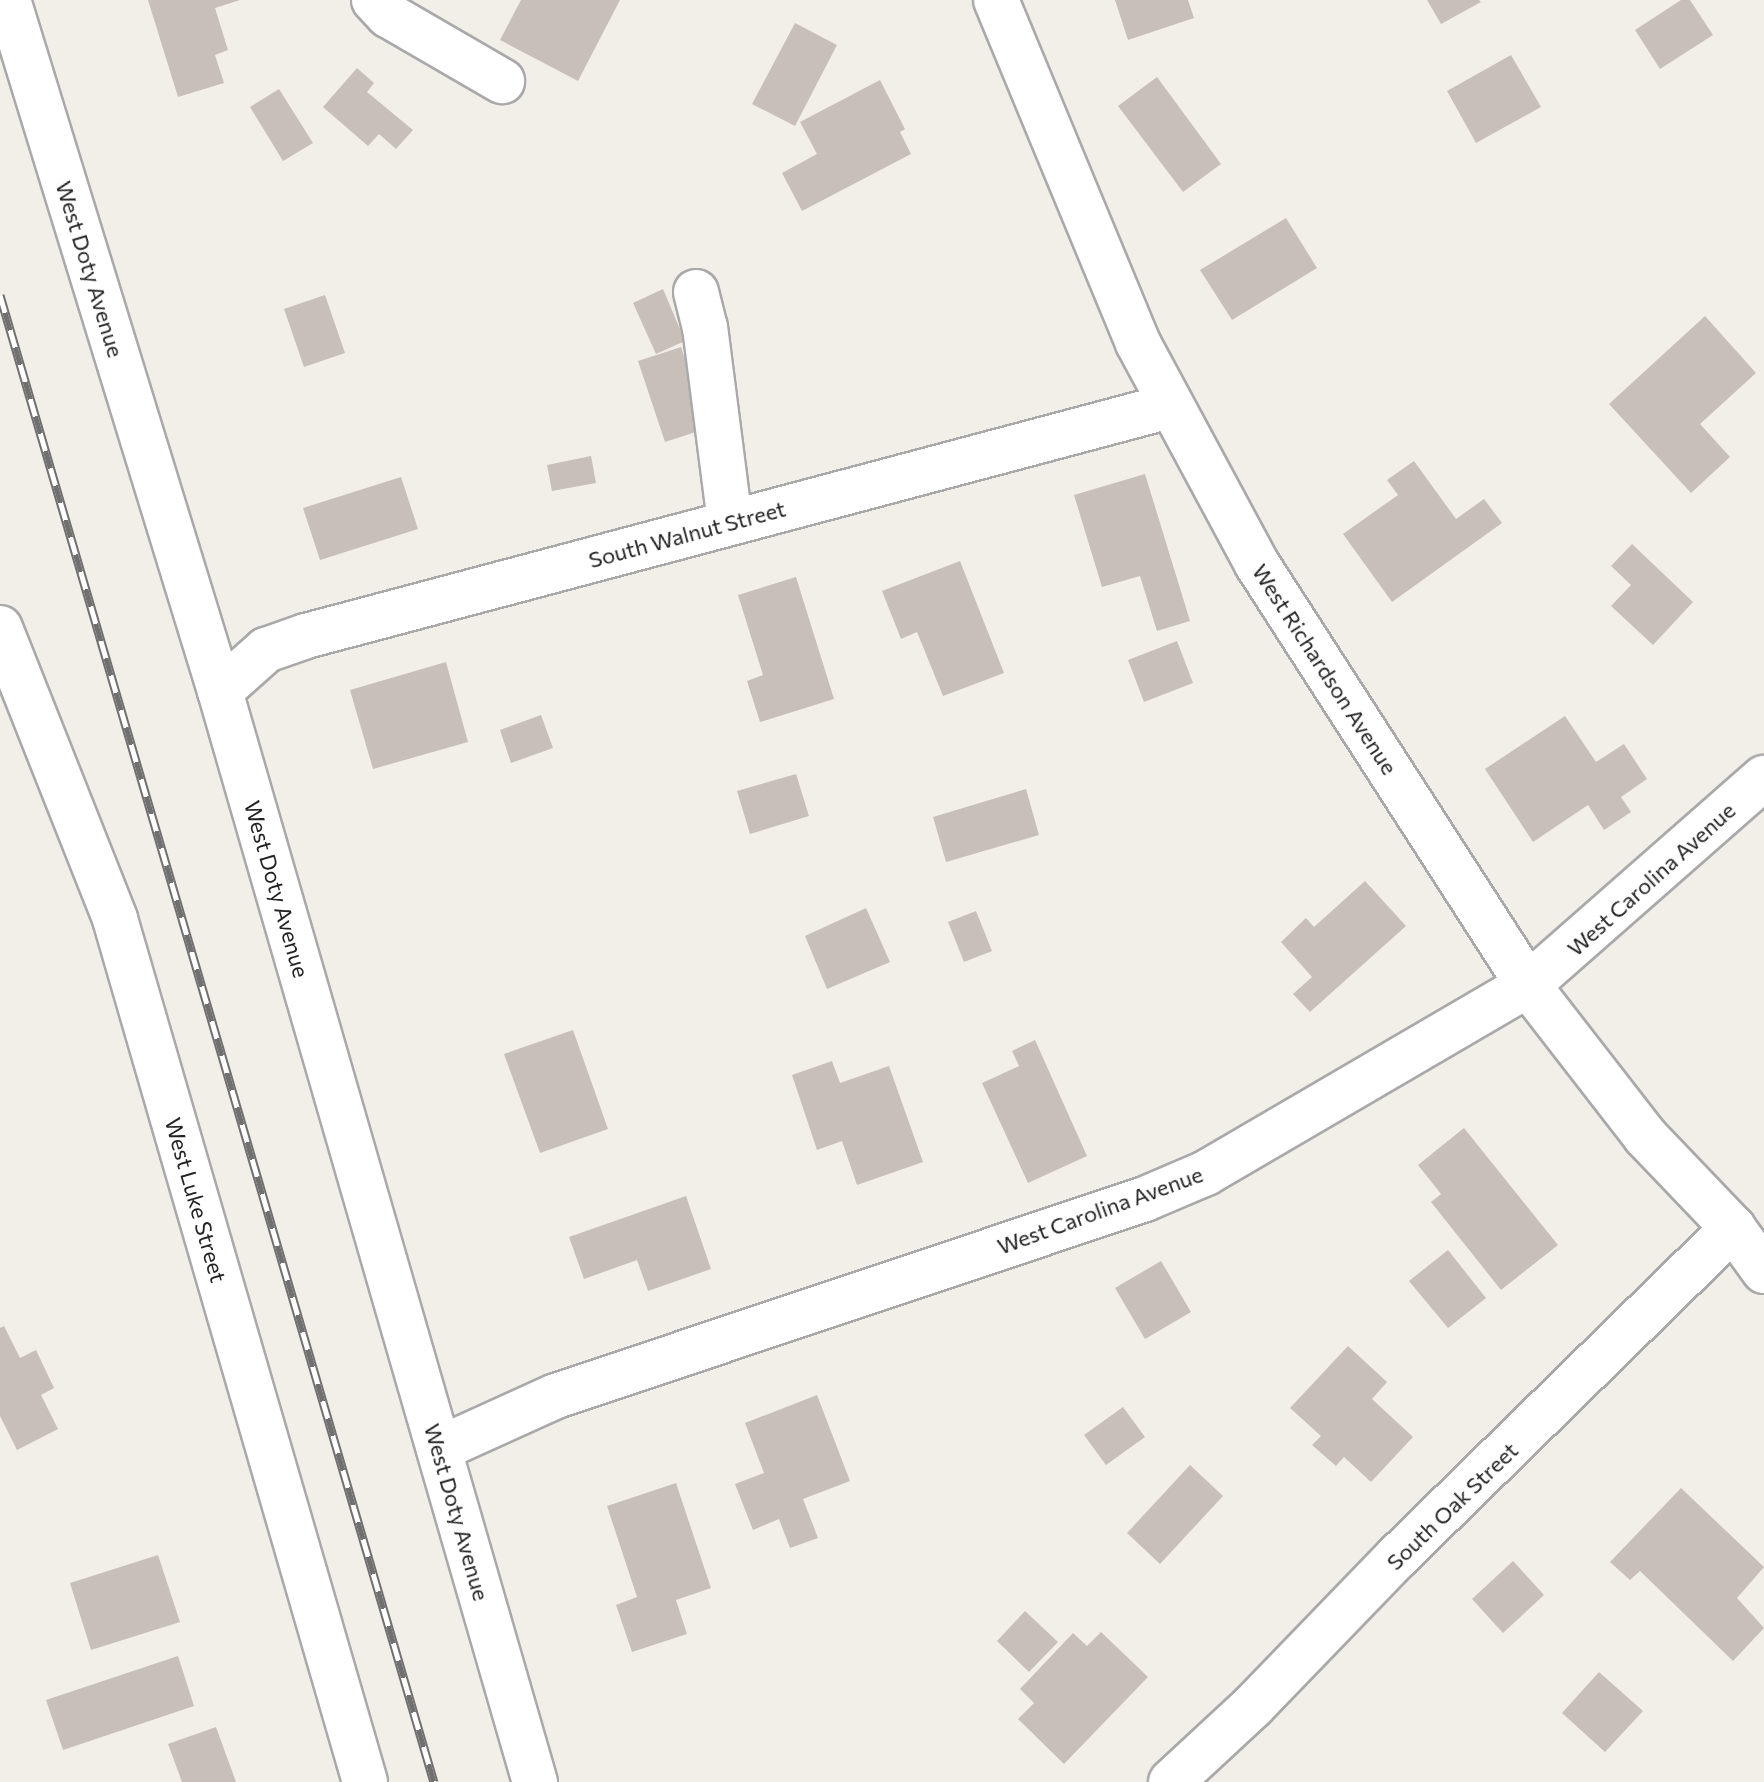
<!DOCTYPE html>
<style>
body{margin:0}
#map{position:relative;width:1764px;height:1782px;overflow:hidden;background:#f2efe9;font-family:Commissioner,sans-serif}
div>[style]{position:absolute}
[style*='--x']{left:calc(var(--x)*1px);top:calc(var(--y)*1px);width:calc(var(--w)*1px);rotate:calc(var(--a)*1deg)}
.building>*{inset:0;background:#c7bfb8}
.roads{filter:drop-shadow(2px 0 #a9a9a9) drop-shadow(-2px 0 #a9a9a9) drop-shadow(0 2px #a9a9a9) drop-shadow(0 -2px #a9a9a9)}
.minor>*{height:44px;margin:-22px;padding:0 22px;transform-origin:22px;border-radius:22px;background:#fff}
.rail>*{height:9px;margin-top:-4.5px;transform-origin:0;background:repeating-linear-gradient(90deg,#fff 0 18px,#707070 0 36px);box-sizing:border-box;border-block:2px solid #707070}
span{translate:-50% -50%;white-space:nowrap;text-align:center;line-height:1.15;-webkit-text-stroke:7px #fff;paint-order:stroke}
.street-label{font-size:22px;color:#222}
</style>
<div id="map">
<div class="building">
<div style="clip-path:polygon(148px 0,240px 0,215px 8px,228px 50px,215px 55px,224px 83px,178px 97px)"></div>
<div style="clip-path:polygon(521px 0,620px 0,578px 81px,500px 40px)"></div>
<div style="clip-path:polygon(1115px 0,1188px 0,1194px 18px,1128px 40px)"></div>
<div style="clip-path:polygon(1427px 0,1479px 0,1481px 2px,1441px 24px)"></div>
<div style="clip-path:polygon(1681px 0,1690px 0,1713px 35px,1660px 69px,1635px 30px)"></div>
<div style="clip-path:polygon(795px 23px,837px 45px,795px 126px,752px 104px)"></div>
<div style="clip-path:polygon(1511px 55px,1541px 107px,1476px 143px,1447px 91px)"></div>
<div style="clip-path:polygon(357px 68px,374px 83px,367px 92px,413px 130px,396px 149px,379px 134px,368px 146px,323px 107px)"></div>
<div style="clip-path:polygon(1157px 77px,1221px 164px,1183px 192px,1118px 106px)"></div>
<div style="clip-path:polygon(880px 80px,905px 129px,900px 132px,911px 154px,802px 211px,782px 173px,817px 154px,800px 122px)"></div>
<div style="clip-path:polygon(279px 89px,313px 143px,283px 161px,250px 107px)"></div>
<div style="clip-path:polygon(1286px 218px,1317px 268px,1232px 320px,1200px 270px)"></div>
<div style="clip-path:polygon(663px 289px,685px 341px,656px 354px,633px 303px)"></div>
<div style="clip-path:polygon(325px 295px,345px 353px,304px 367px,284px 309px)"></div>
<div style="clip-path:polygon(1705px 316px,1756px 373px,1700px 424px,1730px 457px,1691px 493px,1609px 404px)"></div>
<div style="clip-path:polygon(681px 347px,708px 428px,665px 442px,638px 361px)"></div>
<div style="clip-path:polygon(591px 456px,596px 483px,552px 491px,547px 465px)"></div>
<div style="clip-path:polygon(1414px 461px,1456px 519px,1484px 499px,1502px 523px,1392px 602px,1343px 534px,1398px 495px,1387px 480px)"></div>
<div style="clip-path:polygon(1145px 474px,1190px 621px,1157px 631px,1140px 576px,1102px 587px,1074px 495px)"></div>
<div style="clip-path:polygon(401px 477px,418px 529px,320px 560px,303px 508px)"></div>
<div style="clip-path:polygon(1632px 544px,1693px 602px,1653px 645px,1611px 606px,1631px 585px,1611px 566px)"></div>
<div style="clip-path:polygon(960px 561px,1004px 673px,943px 696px,917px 632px,901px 639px,882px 591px)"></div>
<div style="clip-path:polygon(796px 577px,834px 699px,760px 722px,747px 681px,763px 675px,738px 595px)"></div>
<div style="clip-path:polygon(1177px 641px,1193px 683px,1144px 702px,1128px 660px)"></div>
<div style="clip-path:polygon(446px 662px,468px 742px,373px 769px,350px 690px)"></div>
<div style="clip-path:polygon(541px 715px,553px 748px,511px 763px,500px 730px)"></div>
<div style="clip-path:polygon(1565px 716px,1596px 762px,1624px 744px,1647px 779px,1621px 797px,1631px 812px,1604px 830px,1588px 805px,1533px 842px,1485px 769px)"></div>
<div style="clip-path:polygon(796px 774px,809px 816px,750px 834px,737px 791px)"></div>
<div style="clip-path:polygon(1026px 789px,1039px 835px,946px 862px,933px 817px)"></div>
<div style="clip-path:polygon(1365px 881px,1406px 926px,1310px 1012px,1293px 994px,1312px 977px,1281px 942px,1306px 918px,1314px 927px)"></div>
<div style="clip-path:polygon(866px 908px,890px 962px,827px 989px,805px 936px)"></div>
<div style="clip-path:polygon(976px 911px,992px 951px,964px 962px,948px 922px)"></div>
<div style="clip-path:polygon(573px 1030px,608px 1129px,540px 1153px,504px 1054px)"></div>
<div style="clip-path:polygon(1035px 1040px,1087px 1156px,1028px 1183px,982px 1083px,1019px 1066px,1012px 1051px)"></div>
<div style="clip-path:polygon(832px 1061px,840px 1083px,889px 1066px,923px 1162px,857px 1185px,842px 1141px,817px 1150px,792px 1075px)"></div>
<div style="clip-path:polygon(1464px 1128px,1558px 1245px,1501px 1290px,1431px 1202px,1441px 1194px,1418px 1165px)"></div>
<div style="clip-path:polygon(686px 1196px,711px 1269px,648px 1291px,637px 1260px,584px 1279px,569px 1237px)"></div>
<div style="clip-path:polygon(1448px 1250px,1486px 1298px,1448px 1328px,1409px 1281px)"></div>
<div style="clip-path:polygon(1161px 1261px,1191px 1312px,1145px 1339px,1115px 1288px)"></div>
<div style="clip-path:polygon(4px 1326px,20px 1358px,36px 1350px,54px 1388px,41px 1395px,58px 1429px,17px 1450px,0 1416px,0 1328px)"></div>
<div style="clip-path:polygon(1348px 1346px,1387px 1382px,1372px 1399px,1413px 1437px,1371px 1482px,1344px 1457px,1336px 1466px,1312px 1445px,1321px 1436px,1290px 1408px)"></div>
<div style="clip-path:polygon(817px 1395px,850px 1481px,803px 1499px,818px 1538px,790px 1548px,779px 1519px,753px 1530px,735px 1484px,764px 1473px,745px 1423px)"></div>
<div style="clip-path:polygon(1123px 1407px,1145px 1437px,1106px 1465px,1084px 1435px)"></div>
<div style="clip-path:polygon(1190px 1465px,1223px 1496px,1160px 1564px,1127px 1533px)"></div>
<div style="clip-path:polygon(676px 1483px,711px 1588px,676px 1600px,687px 1634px,632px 1652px,616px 1605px,637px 1597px,607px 1506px)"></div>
<div style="clip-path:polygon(1681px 1488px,1764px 1567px,1737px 1598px,1764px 1628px,1733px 1661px,1640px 1571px,1630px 1580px,1610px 1562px)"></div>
<div style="clip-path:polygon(158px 1555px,180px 1622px,91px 1650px,70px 1583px)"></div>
<div style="clip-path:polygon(1513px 1561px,1544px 1595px,1503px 1633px,1472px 1599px)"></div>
<div style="clip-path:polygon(1025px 1611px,1058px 1642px,1029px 1672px,997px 1641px)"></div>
<div style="clip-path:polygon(1101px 1632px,1148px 1677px,1064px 1764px,1018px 1719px,1034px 1703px,1020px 1689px,1073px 1633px,1087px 1646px)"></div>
<div style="clip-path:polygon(178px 1656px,194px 1706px,63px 1750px,46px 1700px)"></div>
<div style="clip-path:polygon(1599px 1672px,1643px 1711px,1605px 1752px,1562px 1713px)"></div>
<div style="clip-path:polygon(216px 1727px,236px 1782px,182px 1782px,168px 1744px)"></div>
</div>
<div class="roads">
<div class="minor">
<div style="--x:8;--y:0;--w:723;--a:72.94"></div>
<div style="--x:220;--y:691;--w:1136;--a:73.9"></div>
<div style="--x:374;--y:0;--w:21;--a:47"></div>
<div style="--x:388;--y:15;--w:132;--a:30.1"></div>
<div style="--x:996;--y:0;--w:371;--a:67.5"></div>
<div style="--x:1138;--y:343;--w:251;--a:61.7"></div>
<div style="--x:1257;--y:564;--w:501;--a:57.23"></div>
<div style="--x:1528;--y:985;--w:191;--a:52.2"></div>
<div style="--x:1645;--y:1136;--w:127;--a:46.3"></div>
<div style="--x:1733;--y:1228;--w:53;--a:54.2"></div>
<div style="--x:696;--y:292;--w:36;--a:76"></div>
<div style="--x:705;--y:327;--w:197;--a:82.7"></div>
<div style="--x:0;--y:628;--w:313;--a:68.4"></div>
<div style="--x:115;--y:919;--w:898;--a:73.84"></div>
<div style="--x:220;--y:691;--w:62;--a:-41.7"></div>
<div style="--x:266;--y:650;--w:42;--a:-19.3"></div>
<div style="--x:306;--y:636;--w:894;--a:-14.91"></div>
<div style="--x:439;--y:1449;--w:128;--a:-24.4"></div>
<div style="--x:556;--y:1396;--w:621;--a:-18.49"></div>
<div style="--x:1145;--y:1199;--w:66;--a:-23.1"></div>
<div style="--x:1206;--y:1173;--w:373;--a:-30.3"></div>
<div style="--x:1528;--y:985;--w:314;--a:-41.3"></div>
<div style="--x:1171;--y:1782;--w:112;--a:-42.8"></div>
<div style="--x:1253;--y:1706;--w:209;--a:-46"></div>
<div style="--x:1398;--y:1556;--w:469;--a:-44.4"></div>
</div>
</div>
<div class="rail">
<div style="--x:0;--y:295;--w:1549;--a:73.73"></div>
</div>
<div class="street-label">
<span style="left:90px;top:269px;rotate:73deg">West Doty Avenue</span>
<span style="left:687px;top:534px;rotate:-15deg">South Walnut Street</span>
<span style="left:1325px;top:669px;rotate:57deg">West Richardson Avenue</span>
<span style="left:1651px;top:879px;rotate:-42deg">West Carolina Avenue</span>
<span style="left:277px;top:889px;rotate:74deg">West Doty Avenue</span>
<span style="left:196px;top:1200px;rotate:74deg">West Luke Street</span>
<span style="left:1100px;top:1210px;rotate:-20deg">West Carolina Avenue</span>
<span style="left:1452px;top:1506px;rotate:-44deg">South Oak Street</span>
<span style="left:457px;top:1512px;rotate:74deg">West Doty Avenue</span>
</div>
</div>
